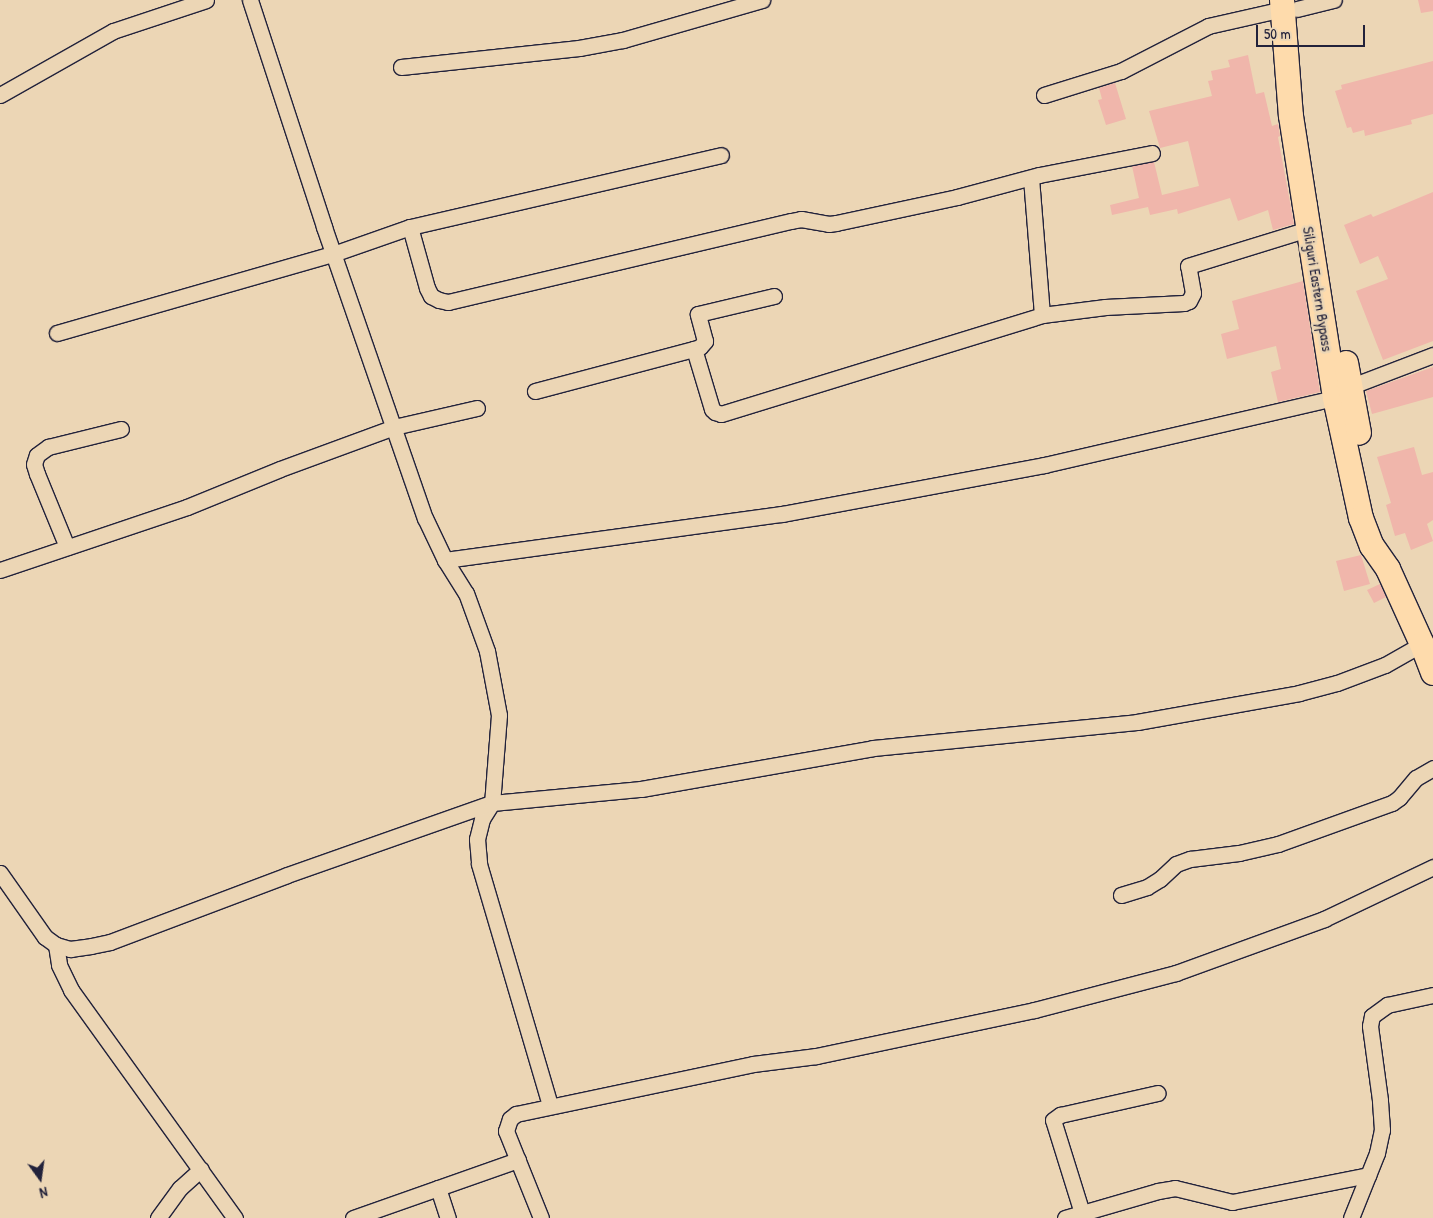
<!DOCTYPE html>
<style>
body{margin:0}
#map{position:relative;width:1433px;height:1218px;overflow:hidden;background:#ecd6b5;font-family:"Patrick Hand",sans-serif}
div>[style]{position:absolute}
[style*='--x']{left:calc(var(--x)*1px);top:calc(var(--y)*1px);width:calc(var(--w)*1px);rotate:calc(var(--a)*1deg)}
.building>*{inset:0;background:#f0b6ab}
.roads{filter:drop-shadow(1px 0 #22223b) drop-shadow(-1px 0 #22223b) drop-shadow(0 1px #22223b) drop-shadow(0 -1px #22223b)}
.minor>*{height:15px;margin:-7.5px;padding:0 7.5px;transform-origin:7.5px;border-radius:7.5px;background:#ecd6b5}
.primary>*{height:24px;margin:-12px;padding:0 12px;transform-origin:12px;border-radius:12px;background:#fedbac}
span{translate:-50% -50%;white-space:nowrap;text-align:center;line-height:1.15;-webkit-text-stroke:5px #ecd6b5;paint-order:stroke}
.street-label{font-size:15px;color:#22223b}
.north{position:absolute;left:15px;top:1153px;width:50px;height:50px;-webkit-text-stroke:4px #ecd6b5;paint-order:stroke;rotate:166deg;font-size:14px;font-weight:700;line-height:20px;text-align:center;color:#22223b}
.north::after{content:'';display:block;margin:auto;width:18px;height:22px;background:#22223b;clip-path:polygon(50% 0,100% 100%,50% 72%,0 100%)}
.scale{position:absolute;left:1256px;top:25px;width:109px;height:22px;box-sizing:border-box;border:2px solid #22223b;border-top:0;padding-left:6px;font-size:15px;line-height:18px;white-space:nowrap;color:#22223b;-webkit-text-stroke:4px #ecd6b5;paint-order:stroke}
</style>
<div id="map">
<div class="building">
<div style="clip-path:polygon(1418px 0,1433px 0,1433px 11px,1421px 13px)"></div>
<div style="clip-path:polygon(1248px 55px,1256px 94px,1264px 92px,1272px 126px,1278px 124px,1280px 136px,1278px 137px,1294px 224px,1273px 230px,1268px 210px,1238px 221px,1230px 198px,1178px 214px,1177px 209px,1150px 215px,1148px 207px,1112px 215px,1110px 205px,1139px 198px,1132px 166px,1154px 162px,1162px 195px,1199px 186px,1188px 141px,1160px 148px,1149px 111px,1212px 96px,1208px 81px,1213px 80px,1211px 71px,1230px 67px,1228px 60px)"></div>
<div style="clip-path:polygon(1433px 61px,1433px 114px,1411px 120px,1412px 124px,1365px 136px,1364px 130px,1353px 133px,1351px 127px,1347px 128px,1335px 91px,1342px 89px,1341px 85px)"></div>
<div style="clip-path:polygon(1115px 83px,1126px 119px,1106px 125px,1098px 100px,1102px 99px,1099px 88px)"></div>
<div style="clip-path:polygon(1433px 192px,1433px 341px,1383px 360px,1356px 291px,1388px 279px,1378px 256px,1360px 264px,1344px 225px,1371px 214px,1373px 217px)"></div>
<div style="clip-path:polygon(1303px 281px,1320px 392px,1278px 402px,1271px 372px,1281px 369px,1276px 346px,1227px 359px,1221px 334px,1239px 329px,1232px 301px)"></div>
<div style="clip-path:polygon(1433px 367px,1433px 397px,1372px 414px,1366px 391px)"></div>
<div style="clip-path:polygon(1414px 447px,1422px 475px,1433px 472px,1433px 520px,1427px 524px,1433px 541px,1411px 550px,1405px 533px,1395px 536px,1386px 505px,1391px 503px,1377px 457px)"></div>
<div style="clip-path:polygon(1361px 555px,1370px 584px,1344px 591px,1336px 561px)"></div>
<div style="clip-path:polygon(1380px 584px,1386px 597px,1374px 603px,1367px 590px)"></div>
</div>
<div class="roads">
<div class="minor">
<div style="--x:250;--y:0;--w:239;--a:71.9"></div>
<div style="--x:324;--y:227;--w:308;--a:70.9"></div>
<div style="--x:425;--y:518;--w:47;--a:64.5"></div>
<div style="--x:445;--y:560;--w:39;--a:58"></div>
<div style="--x:466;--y:593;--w:62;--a:70.1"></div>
<div style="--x:487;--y:651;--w:65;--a:79.4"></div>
<div style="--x:499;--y:715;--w:88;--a:94.5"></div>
<div style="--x:492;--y:803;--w:19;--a:122"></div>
<div style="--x:482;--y:819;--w:21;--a:104"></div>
<div style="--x:477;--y:839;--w:25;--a:85"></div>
<div style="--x:479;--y:864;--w:252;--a:73.6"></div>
<div style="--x:1297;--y:9;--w:38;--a:-14"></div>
<div style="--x:401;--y:67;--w:179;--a:-6.1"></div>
<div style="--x:579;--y:48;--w:45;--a:-10.3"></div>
<div style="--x:623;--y:40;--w:145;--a:-16.1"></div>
<div style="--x:0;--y:95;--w:130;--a:-29.5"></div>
<div style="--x:113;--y:31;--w:98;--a:-18.4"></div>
<div style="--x:1044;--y:95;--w:81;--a:-17.3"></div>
<div style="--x:1121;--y:71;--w:98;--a:-27.3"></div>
<div style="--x:1208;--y:26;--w:77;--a:-12.8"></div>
<div style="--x:1031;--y:178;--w:137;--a:85.4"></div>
<div style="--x:410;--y:227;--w:319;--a:-13"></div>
<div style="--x:57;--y:333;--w:287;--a:-16"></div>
<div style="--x:333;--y:254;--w:82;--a:-19.3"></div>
<div style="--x:410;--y:227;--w:63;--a:74.4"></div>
<div style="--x:427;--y:288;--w:9;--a:63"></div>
<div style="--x:431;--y:296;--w:9;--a:27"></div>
<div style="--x:439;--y:300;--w:9;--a:13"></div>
<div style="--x:448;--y:302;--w:352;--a:-13.3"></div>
<div style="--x:791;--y:221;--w:10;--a:-11"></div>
<div style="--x:801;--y:219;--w:28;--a:10"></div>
<div style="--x:829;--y:224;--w:7;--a:-8"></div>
<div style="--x:836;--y:223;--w:124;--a:-12.1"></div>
<div style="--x:957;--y:197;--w:85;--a:-15"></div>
<div style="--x:1039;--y:175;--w:115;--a:-11"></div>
<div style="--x:694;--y:349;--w:6;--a:-18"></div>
<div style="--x:700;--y:347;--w:8;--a:-50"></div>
<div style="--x:705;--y:341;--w:28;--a:-105"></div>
<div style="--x:698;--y:314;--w:78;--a:-13.3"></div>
<div style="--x:1349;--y:387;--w:90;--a:-20.9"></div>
<div style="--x:535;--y:391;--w:164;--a:-14.8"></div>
<div style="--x:694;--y:349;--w:63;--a:73.3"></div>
<div style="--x:712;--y:409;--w:4;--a:45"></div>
<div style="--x:715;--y:412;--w:6;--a:18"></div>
<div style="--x:721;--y:414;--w:336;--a:-17.1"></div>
<div style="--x:1042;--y:315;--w:64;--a:-7.2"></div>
<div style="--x:1105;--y:307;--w:79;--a:-2.9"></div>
<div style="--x:1184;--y:303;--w:5;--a:-22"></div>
<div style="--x:1189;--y:301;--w:9;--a:-63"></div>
<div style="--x:1193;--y:293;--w:27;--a:-100"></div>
<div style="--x:1188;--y:266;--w:126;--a:-17.1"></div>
<div style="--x:67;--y:547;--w:79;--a:-112.3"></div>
<div style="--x:37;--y:474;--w:10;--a:-107"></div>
<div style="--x:34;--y:464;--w:9;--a:-72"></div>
<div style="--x:37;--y:455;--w:14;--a:-36"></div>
<div style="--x:48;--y:447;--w:75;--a:-13.9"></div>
<div style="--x:445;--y:560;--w:340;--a:-7.8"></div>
<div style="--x:782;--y:514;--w:267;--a:-10.6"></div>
<div style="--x:1044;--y:465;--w:299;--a:-13"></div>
<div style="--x:0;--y:570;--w:197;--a:-18.6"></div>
<div style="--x:187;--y:507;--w:100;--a:-22.2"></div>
<div style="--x:280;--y:469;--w:121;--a:-20.2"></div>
<div style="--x:394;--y:427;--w:85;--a:-12.9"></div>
<div style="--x:0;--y:873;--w:78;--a:54.9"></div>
<div style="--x:45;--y:937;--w:14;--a:36"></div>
<div style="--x:56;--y:945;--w:15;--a:16"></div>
<div style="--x:70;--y:949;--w:21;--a:-8"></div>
<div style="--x:91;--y:946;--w:19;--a:-12"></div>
<div style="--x:110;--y:942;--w:189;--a:-20.7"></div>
<div style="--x:287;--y:875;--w:217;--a:-19.4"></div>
<div style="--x:492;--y:803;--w:150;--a:-5.4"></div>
<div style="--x:641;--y:789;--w:236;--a:-10"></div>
<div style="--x:873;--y:748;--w:265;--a:-5.6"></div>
<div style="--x:1137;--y:722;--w:165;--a:-10.1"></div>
<div style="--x:1299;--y:693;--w:39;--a:-15"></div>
<div style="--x:1337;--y:683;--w:51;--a:-20.6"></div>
<div style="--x:1385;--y:665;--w:43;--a:-29.6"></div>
<div style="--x:1121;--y:895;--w:27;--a:-17"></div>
<div style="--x:1147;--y:887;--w:15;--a:-32"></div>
<div style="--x:1160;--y:879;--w:22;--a:-43"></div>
<div style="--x:1176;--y:864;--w:15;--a:-20"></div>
<div style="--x:1190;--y:859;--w:49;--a:-7"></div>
<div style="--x:1239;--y:853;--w:40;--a:-13"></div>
<div style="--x:1278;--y:844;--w:121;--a:-19.8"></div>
<div style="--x:1392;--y:803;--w:9;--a:-36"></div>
<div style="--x:1399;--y:798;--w:26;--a:-50"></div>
<div style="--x:1416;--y:778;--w:20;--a:-30"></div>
<div style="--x:56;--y:945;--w:20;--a:81"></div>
<div style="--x:59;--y:965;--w:28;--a:64"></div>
<div style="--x:71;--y:990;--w:281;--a:54.3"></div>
<div style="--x:438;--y:1188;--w:32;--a:72"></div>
<div style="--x:1082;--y:1213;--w:97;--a:-107.3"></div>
<div style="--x:1053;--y:1120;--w:9;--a:-36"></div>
<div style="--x:1060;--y:1115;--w:100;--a:-12.7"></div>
<div style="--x:158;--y:1218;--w:37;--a:-54"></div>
<div style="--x:180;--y:1188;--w:28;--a:-42"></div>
<div style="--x:353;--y:1218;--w:175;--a:-19.4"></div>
<div style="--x:541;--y:1218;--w:94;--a:-111.9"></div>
<div style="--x:506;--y:1131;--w:13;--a:-72"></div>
<div style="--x:510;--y:1119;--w:8;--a:-40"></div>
<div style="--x:516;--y:1114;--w:242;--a:-11.9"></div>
<div style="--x:753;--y:1064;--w:64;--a:-7.2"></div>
<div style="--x:816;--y:1056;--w:223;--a:-11.9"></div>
<div style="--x:1034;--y:1010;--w:147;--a:-14.6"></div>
<div style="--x:1176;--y:973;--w:158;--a:-20"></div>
<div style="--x:1324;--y:919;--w:121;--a:-25.5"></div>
<div style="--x:1065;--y:1218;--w:97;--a:-16.2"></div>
<div style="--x:1158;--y:1191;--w:17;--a:-10"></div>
<div style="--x:1175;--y:1188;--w:59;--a:13.8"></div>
<div style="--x:1232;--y:1202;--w:139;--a:-11.2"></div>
<div style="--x:1351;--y:1218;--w:70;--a:-68.2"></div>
<div style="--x:1377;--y:1153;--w:24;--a:-78"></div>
<div style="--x:1382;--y:1130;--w:30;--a:-94"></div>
<div style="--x:1380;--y:1100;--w:75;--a:-97.7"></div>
<div style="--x:1370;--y:1026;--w:10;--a:-79"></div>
<div style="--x:1372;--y:1016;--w:19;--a:-36"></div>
<div style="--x:1387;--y:1005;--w:47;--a:-12.3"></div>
</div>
<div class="primary">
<div style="--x:1282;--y:0;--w:116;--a:85.6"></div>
<div style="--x:1291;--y:116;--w:91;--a:81.2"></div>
<div style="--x:1305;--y:206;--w:194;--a:81.1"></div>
<div style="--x:1335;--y:398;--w:123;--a:77.8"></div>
<div style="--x:1361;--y:518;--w:30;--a:69"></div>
<div style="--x:1372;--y:546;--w:28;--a:55"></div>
<div style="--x:1388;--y:569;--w:82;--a:65.6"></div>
<div style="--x:1422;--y:644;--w:31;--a:69"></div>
<div style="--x:1346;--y:363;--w:71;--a:79.5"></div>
</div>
</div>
<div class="street-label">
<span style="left:1318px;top:289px;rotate:81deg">Siliguri Eastern Bypass</span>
</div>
<div class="north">N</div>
<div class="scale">50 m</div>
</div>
